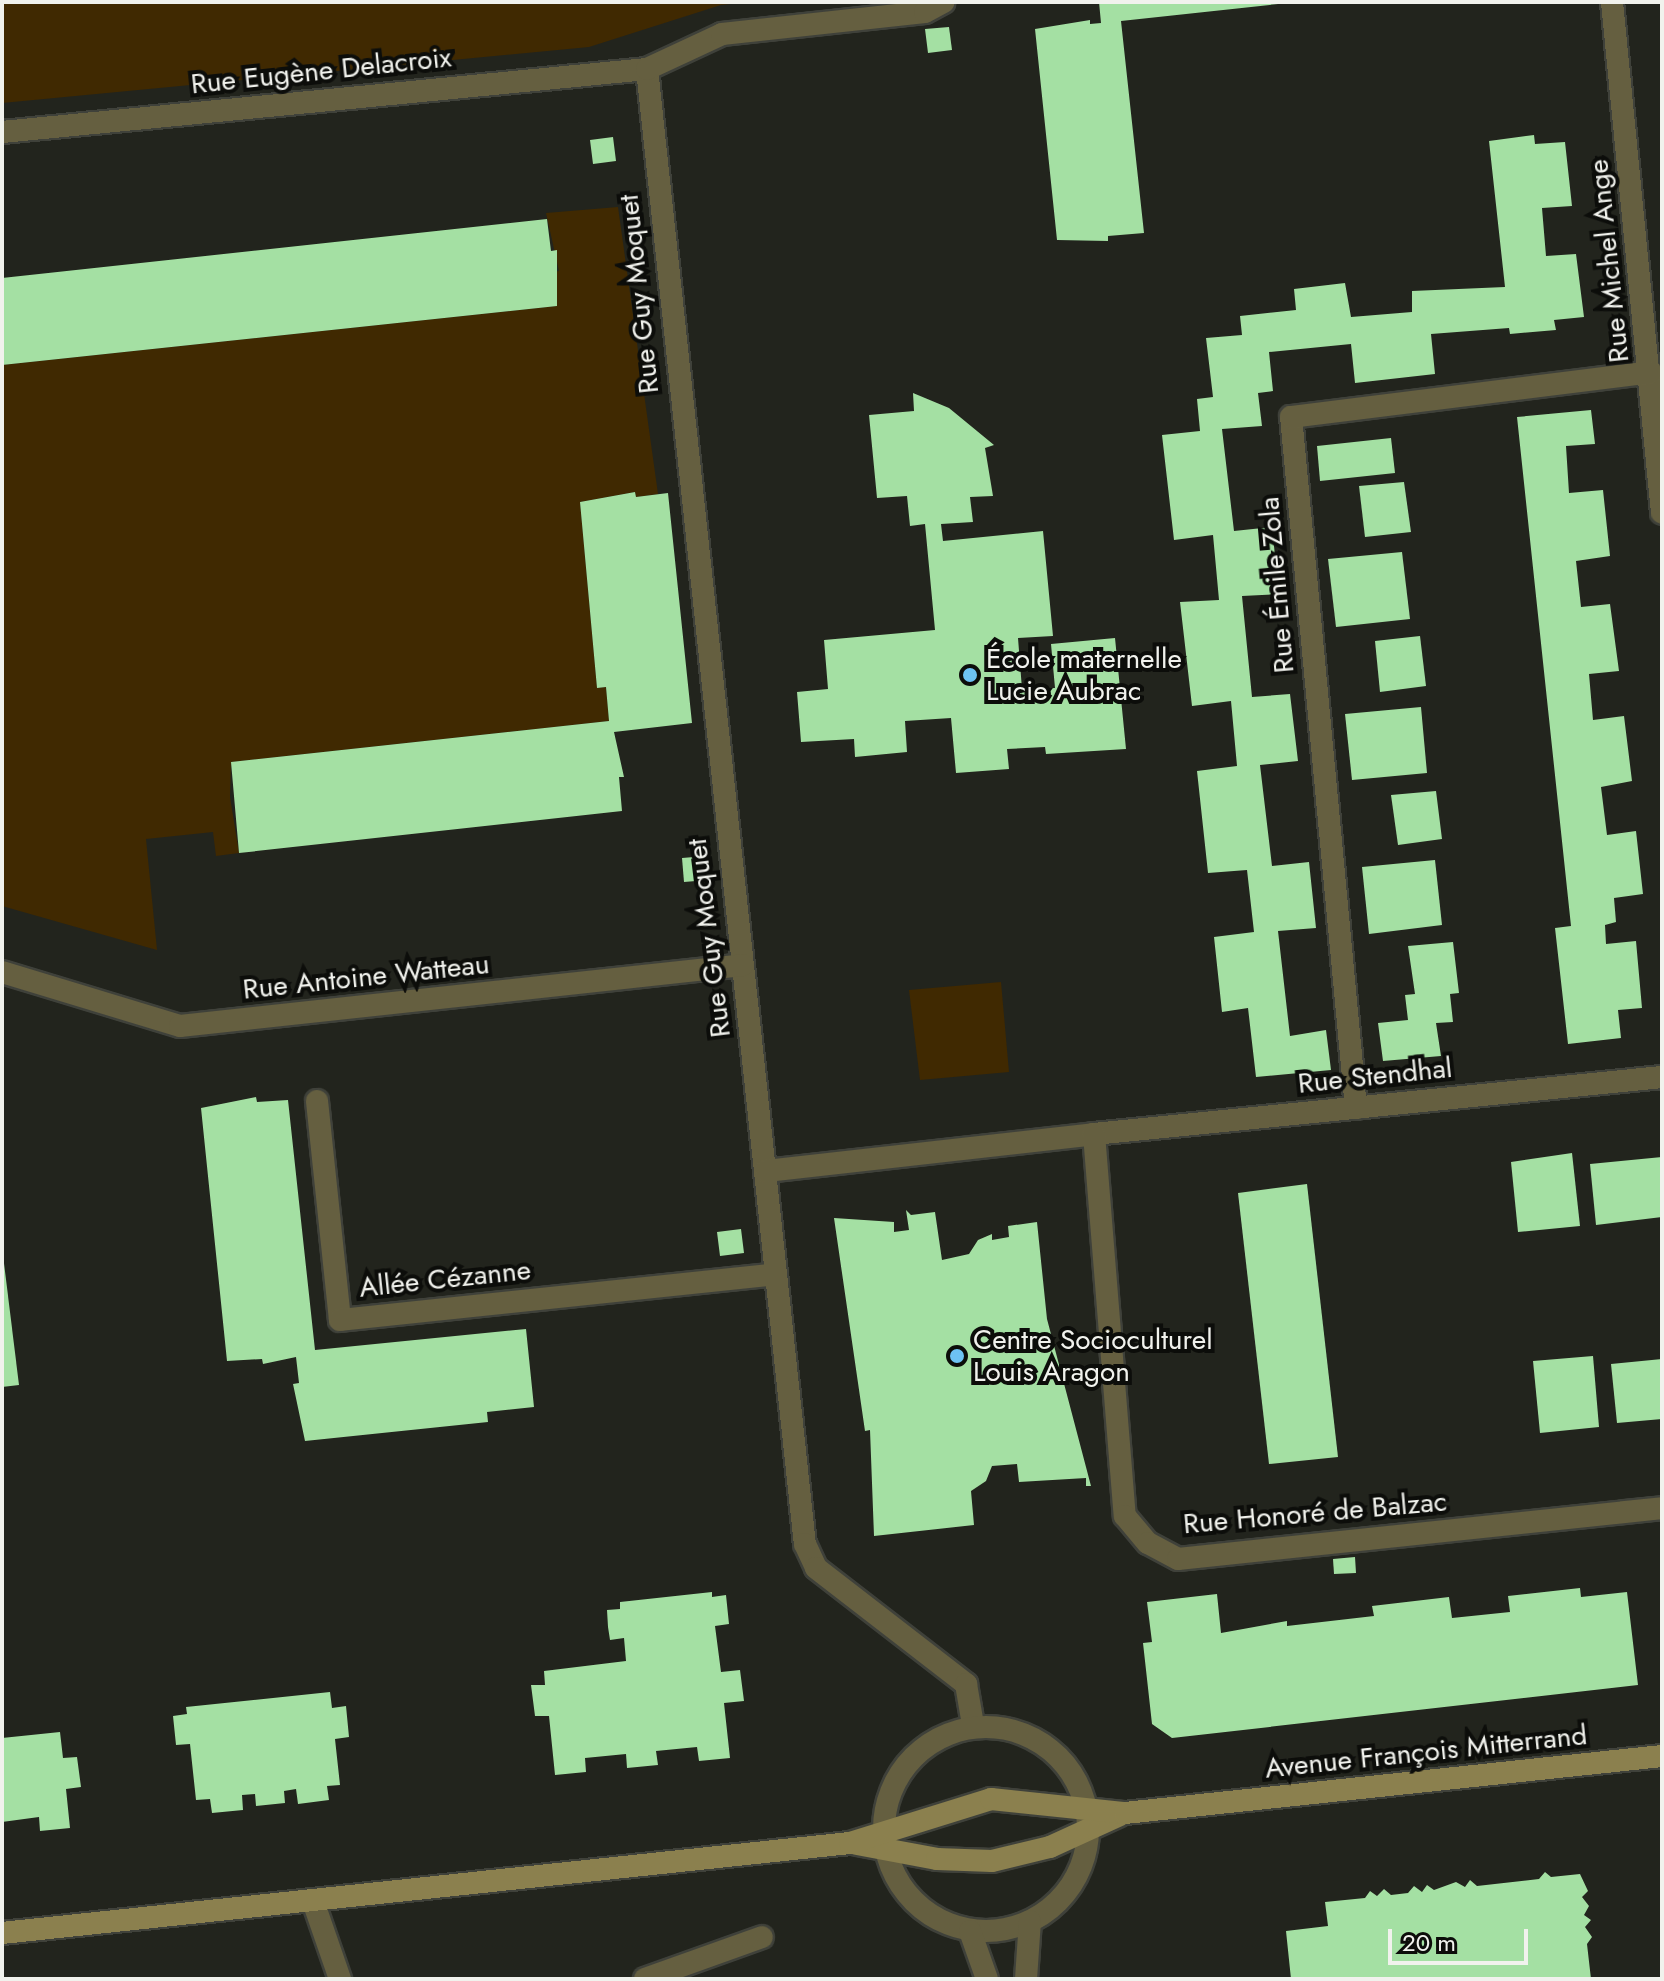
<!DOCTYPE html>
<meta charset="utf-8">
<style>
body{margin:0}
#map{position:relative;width:1664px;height:1981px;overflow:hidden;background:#22241d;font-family:Jost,sans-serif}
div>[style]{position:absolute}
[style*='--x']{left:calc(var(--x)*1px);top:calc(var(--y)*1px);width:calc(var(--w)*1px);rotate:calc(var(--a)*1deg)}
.green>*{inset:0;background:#402901}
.building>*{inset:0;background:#a4e0a3}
.roads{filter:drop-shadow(2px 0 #3f413a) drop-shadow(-2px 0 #3f413a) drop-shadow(0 2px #3f413a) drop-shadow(0 -2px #3f413a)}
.service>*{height:22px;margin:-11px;padding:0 11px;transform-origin:11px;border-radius:11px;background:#655f40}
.minor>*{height:22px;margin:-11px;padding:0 11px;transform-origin:11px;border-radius:11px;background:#655f40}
.minor>.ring{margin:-11px;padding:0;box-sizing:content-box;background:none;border:22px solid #655f40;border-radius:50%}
.secondary>*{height:22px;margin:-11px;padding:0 11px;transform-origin:11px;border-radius:11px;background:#8b804e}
.dots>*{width:22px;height:22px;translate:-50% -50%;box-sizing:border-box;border:4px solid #0c0d0a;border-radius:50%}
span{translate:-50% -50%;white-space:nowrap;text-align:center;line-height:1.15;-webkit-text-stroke:8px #0c0d0a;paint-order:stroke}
.street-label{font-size:28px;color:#f1f2ed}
.poi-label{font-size:28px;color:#f1f2ed}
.left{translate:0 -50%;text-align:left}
.frame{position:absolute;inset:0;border:4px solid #f1f2ed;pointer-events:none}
.scale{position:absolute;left:1388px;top:1929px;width:140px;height:36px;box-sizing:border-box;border:4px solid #f1f2ed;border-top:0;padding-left:10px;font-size:24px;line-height:28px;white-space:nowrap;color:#f1f2ed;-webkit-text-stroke:6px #0c0d0a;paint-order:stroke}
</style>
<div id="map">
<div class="green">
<div style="clip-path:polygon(2px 2px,749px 2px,721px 5px,589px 47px,2px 103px)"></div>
<div style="clip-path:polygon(618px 207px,658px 494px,636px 497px,635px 492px,580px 502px,597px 688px,606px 687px,609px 721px,231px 762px,230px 797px,239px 853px,216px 856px,213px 832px,146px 839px,157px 950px,2px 906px,2px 365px,557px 306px,553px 272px,559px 271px,546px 213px)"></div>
<div style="clip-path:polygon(1001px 982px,1009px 1072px,920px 1080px,909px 990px)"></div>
</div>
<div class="building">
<div style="clip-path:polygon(1099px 2px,1278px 4px,1121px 21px,1144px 233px,1108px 236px,1108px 241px,1057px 240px,1035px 29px,1090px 20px,1090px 24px,1101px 23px)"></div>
<div style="clip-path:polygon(949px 27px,952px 50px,928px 53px,925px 29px)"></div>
<div style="clip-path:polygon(1534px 135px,1535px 144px,1565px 142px,1572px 206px,1542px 208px,1546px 256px,1576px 254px,1584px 317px,1554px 320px,1556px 330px,1510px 334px,1509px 328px,1431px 334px,1435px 374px,1355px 383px,1351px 344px,1269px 352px,1273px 391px,1258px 393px,1262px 426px,1222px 429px,1234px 531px,1272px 527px,1279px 594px,1242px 596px,1252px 697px,1290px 694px,1298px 761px,1260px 765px,1272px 866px,1309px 862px,1316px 928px,1278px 931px,1290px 1036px,1326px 1030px,1331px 1070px,1256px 1077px,1248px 1008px,1222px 1012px,1214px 937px,1254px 932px,1247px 870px,1208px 873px,1197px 771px,1237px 766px,1231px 701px,1192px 706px,1180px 602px,1219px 600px,1213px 535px,1174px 540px,1162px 435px,1200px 431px,1197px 399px,1213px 397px,1206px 338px,1242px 335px,1240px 316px,1296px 310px,1294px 289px,1345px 283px,1351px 317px,1412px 312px,1412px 291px,1505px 287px,1489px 141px)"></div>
<div style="clip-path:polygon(613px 137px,616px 161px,593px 164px,590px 140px)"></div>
<div style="clip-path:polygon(547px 219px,551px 251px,557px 250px,557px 306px,2px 365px,2px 278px)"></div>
<div style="clip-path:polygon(913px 393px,949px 408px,994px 445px,985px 448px,993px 496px,970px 497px,973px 522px,941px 524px,943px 541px,1043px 531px,1053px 636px,1018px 638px,1022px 689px,1055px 688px,1051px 644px,1115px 638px,1126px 749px,1046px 754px,1045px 747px,1007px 749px,1009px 769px,956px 773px,951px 718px,905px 721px,907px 752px,855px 757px,854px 739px,801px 742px,797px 692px,828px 689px,824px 640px,935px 630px,925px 524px,910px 526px,907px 496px,877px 498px,869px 415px,914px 411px)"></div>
<div style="clip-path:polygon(1591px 410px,1595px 444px,1566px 446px,1569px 493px,1603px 490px,1610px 556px,1576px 561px,1581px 607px,1610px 604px,1619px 671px,1589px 674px,1593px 720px,1624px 716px,1632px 781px,1601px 787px,1607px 835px,1636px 831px,1643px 894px,1614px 898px,1616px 922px,1605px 925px,1606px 944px,1636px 941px,1642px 1008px,1618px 1010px,1621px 1038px,1568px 1044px,1555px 928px,1571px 926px,1517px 417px)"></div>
<div style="clip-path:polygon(1391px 438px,1395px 473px,1320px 481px,1317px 446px)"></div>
<div style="clip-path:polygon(1404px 482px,1411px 532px,1365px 537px,1359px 486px)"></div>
<div style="clip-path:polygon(635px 492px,636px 497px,668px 493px,692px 723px,614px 732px,624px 777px,619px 777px,622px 811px,239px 853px,231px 762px,609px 721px,606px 687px,597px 688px,580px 502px)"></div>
<div style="clip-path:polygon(1402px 552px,1410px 619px,1336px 627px,1328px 559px)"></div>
<div style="clip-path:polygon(1420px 636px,1426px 686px,1380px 692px,1375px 641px)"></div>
<div style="clip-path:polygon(1421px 707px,1427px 773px,1352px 780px,1345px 714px)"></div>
<div style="clip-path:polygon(1436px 791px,1442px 839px,1398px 845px,1391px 795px)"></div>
<div style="clip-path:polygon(706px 856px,708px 880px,684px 882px,682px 858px)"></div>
<div style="clip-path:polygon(1435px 860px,1442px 925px,1369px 934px,1362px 867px)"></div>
<div style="clip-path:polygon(1453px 942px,1459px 993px,1450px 994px,1453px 1022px,1436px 1023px,1441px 1056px,1383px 1061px,1378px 1023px,1408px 1020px,1405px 995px,1415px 994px,1408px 946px)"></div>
<div style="clip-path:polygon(256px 1097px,257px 1102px,288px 1100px,315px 1350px,526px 1329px,534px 1407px,487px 1412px,488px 1422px,305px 1441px,293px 1384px,299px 1383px,296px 1357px,263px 1364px,262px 1359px,227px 1361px,201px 1108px)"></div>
<div style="clip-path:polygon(1572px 1153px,1580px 1226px,1518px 1232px,1511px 1162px)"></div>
<div style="clip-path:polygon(1662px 1157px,1662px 1217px,1596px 1225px,1590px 1164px)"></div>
<div style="clip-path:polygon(1307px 1184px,1338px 1457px,1269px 1464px,1238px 1193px)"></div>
<div style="clip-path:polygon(906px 1210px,911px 1215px,935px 1212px,942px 1260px,969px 1254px,978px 1240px,992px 1234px,992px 1240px,1009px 1237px,1008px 1226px,1037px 1222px,1047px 1319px,1091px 1486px,1086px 1486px,1086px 1478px,1019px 1482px,1017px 1464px,992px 1466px,986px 1481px,971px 1491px,974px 1525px,874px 1536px,870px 1430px,865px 1431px,834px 1218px,894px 1222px,894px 1232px,909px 1230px)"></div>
<div style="clip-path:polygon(741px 1229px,744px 1253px,720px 1256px,717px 1232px)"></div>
<div style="clip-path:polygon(2px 1247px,19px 1385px,2px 1387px)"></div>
<div style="clip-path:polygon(1593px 1356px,1599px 1427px,1540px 1433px,1533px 1361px)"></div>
<div style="clip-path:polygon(1662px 1359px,1662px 1419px,1617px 1423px,1611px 1364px)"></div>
<div style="clip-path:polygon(1355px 1557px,1356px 1573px,1334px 1574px,1333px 1559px)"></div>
<div style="clip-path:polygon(1580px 1588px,1581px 1597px,1627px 1592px,1638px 1685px,1172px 1738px,1152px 1724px,1143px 1643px,1152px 1642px,1147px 1602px,1217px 1594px,1221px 1633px,1287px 1621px,1287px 1626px,1374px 1616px,1372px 1606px,1449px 1597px,1452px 1618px,1510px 1612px,1508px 1596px)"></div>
<div style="clip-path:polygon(712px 1592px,712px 1597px,726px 1595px,729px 1624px,715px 1626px,721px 1672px,740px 1670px,744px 1701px,724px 1703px,730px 1758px,699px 1761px,697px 1747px,656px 1751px,658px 1765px,627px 1768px,626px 1754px,585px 1758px,586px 1772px,555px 1775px,549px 1716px,535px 1716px,531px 1685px,545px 1685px,544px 1671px,626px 1661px,624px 1638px,610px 1640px,608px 1627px,607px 1610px,620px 1609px,620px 1602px)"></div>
<div style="clip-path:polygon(330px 1692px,332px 1708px,346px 1706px,349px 1737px,335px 1739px,340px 1785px,327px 1786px,329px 1800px,298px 1804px,296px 1789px,284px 1791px,285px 1803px,256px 1806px,255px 1794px,242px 1795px,243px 1810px,212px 1813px,210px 1799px,196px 1800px,190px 1744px,176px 1745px,173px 1716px,187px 1714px,186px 1707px)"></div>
<div style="clip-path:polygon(60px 1732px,63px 1758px,77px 1757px,81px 1787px,66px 1789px,70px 1828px,40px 1831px,39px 1817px,2px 1822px,2px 1738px)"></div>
<div style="clip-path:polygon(1545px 1872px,1551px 1877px,1580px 1874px,1588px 1891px,1582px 1897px,1589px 1906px,1584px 1915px,1591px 1920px,1585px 1927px,1592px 1937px,1587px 1944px,1591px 1979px,1291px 1979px,1286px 1931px,1328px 1926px,1325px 1902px,1365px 1898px,1370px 1891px,1377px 1896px,1384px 1889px,1391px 1895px,1408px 1893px,1414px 1886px,1422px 1892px,1427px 1885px,1434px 1890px,1456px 1882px,1465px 1887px,1470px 1880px,1477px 1886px,1539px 1879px)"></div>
</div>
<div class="roads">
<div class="service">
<div style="--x:317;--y:1101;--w:220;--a:84"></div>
<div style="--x:340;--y:1320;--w:438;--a:-6"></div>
<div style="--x:313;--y:1901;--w:83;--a:70.9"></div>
<div style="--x:645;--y:1979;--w:124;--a:-19.7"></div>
</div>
<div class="minor">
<div style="--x:1612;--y:2;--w:513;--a:84.41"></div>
<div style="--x:647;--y:69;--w:1483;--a:83.89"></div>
<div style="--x:805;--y:1544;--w:26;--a:65"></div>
<div style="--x:816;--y:1568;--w:190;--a:37.7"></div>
<div style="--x:966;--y:1684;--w:42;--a:80.3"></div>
<div style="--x:2;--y:132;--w:648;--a:-5.58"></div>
<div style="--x:647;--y:69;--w:83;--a:-25"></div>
<div style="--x:722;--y:34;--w:204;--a:-6.2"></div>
<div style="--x:925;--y:12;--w:21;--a:-28"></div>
<div style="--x:2;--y:972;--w:186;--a:16.9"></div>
<div style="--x:180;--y:1026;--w:566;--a:-6.18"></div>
<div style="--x:1356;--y:1108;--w:694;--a:-95.37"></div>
<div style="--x:1291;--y:417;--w:363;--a:-7.1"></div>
<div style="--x:1094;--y:1134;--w:571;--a:-5.73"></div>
<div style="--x:766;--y:1171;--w:330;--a:-6.4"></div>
<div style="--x:1094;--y:1134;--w:383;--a:85.4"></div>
<div style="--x:1125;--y:1516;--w:35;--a:50"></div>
<div style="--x:1148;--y:1543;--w:34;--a:28"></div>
<div style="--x:1178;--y:1559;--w:487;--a:-6"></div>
<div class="ring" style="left:884px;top:1727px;width:182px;height:182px"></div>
<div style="--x:970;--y:1931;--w:51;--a:70.5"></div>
<div style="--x:1026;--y:1979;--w:58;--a:-86.1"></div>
</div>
<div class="secondary">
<div style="--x:857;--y:1844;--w:81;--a:10.6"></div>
<div style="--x:937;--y:1859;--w:55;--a:2.1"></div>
<div style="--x:992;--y:1861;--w:60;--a:-13.6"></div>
<div style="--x:1050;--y:1847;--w:77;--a:-24.6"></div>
<div style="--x:2;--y:1933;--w:853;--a:-6.06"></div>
<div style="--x:850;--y:1843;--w:148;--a:-17.3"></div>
<div style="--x:991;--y:1799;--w:135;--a:6"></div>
<div style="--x:1125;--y:1813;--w:540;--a:-6.06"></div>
</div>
</div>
<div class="dots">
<div style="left:970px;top:675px;background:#6dc2f3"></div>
<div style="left:957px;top:1356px;background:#6dc2f3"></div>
</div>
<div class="street-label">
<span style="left:321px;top:71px;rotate:-6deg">Rue Eugène Delacroix</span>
<span style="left:1609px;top:261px;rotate:-96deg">Rue Michel Ange</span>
<span style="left:639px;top:294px;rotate:-96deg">Rue Guy Moquet</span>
<span style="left:1277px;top:585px;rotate:-95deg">Rue Émile Zola</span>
<span style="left:709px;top:938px;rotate:-97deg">Rue Guy Moquet</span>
<span style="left:366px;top:977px;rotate:-6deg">Rue Antoine Watteau</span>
<span style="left:1375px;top:1076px;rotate:-6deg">Rue Stendhal</span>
<span style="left:445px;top:1279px;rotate:-6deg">Allée Cézanne</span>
<span style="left:1315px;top:1513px;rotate:-5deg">Rue Honoré de Balzac</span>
<span style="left:1426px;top:1752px;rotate:-6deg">Avenue François Mitterrand</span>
</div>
<div class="poi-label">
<span class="left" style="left:986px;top:675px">École maternelle<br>Lucie Aubrac</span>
<span class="left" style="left:973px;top:1356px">Centre Socioculturel<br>Louis Aragon</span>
</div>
<div class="frame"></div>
<div class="scale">20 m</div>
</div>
